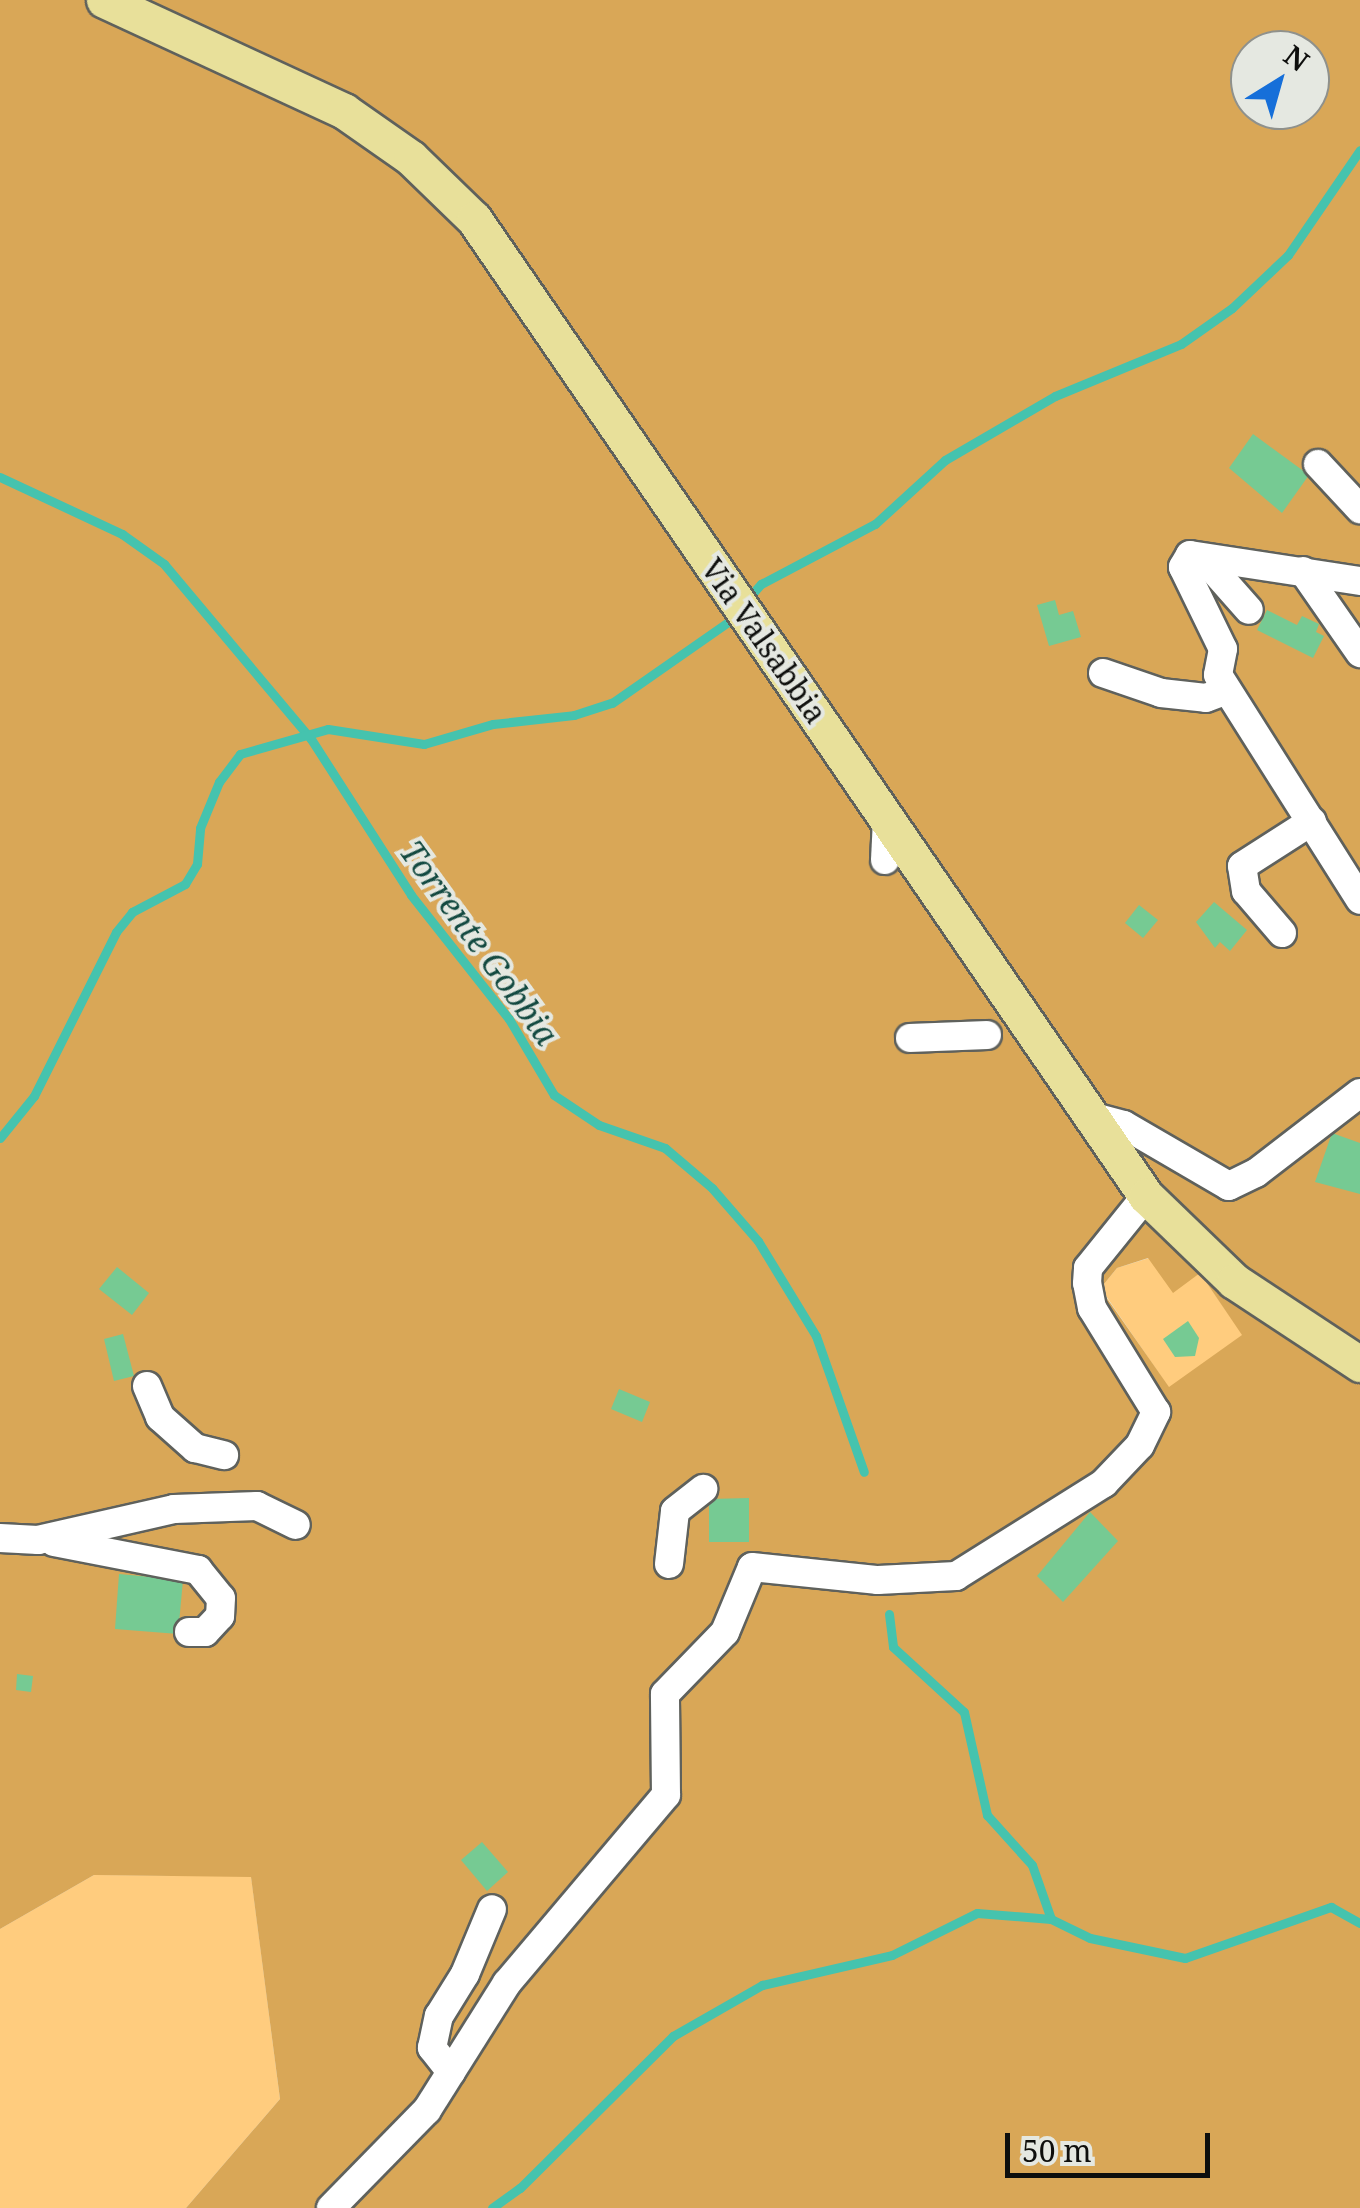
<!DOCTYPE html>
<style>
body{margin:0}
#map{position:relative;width:1360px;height:2208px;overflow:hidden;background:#e5e8e1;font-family:"Noto Serif",serif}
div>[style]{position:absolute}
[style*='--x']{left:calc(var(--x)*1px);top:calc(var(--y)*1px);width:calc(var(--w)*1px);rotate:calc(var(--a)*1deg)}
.green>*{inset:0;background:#ffcc7e}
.forest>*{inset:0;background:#d9a757}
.stream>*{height:9px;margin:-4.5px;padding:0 4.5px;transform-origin:4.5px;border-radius:4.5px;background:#45c3ae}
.building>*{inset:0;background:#76ca93}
.roads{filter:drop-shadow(2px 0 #5f615c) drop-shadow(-2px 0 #5f615c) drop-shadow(0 2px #5f615c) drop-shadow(0 -2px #5f615c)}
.minor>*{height:28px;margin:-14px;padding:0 14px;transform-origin:14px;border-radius:14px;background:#fff}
.major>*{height:35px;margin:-17.5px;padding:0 17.5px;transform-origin:17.5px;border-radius:17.5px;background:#e8e09a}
span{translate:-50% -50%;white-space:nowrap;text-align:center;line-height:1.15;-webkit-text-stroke:8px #e5e8e1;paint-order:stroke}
.street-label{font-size:30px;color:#0e0f0d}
.water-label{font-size:32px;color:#124940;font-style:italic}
.north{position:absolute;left:1230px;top:30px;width:100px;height:100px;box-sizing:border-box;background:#e5e8e1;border:2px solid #8f918c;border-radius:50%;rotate:37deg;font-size:28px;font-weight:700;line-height:40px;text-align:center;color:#0e0f0d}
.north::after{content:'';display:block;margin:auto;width:35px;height:45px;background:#166fd9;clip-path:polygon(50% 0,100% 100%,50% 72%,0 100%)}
.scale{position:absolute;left:1005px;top:2133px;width:205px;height:45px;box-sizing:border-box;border:5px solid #0e0f0d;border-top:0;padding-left:12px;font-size:30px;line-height:35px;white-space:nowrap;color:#0e0f0d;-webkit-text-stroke:8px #e5e8e1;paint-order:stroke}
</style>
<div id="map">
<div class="green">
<div style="clip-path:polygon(1149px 1258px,1200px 1273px,1243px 1335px,1169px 1388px,1106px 1296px,1104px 1284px,1117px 1268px)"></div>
<div style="clip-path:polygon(94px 1875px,251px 1876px,280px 2099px,186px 2208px,0 2208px,0 1929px)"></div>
</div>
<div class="forest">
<div style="clip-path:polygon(evenodd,0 0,1360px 0,1360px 2208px,186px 2208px,280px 2099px,251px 1877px,94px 1875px,0 1929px,0 0,1250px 50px,1310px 50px,1310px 110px,1250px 110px,1250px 50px,0 0,1148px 1258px,1173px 1293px,1200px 1273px,1242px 1335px,1169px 1387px,1106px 1297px,1104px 1284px,1117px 1268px,1148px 1258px)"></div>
</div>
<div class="stream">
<div style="--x:0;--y:477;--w:135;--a:25"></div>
<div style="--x:122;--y:534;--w:52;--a:35.5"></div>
<div style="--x:164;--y:564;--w:229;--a:50"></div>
<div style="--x:311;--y:739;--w:185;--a:57.3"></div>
<div style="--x:411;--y:895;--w:158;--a:51.7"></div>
<div style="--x:509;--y:1019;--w:88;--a:59.4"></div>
<div style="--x:554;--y:1095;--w:54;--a:33.7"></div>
<div style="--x:599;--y:1125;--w:70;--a:19.2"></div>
<div style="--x:665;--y:1148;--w:62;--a:40.4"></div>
<div style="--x:712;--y:1188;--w:70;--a:49"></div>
<div style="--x:758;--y:1241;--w:111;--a:58.6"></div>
<div style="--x:816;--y:1336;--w:144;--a:70.6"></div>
<div style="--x:746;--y:601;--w:23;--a:-49"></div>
<div style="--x:761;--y:584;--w:129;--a:-27.8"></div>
<div style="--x:875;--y:524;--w:95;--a:-42.4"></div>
<div style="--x:945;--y:460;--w:127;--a:-30.2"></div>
<div style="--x:1055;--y:396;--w:136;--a:-22.4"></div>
<div style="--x:1181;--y:344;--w:62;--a:-35.2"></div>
<div style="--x:1232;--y:308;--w:77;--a:-43.4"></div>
<div style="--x:1288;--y:255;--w:127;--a:-55.6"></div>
<div style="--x:0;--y:1138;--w:54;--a:-51"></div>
<div style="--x:34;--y:1096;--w:183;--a:-63.4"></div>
<div style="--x:116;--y:932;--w:26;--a:-51"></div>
<div style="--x:132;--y:912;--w:60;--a:-27.8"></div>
<div style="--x:185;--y:884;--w:23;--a:-59"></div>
<div style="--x:197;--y:864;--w:36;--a:-85"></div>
<div style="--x:200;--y:828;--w:50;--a:-67.6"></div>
<div style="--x:219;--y:782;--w:35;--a:-53"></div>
<div style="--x:240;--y:754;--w:91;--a:-15.9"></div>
<div style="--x:328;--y:729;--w:97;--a:8.9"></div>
<div style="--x:424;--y:744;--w:72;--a:-16.2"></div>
<div style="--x:493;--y:724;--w:81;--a:-6.3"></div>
<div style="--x:574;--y:715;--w:40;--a:-18"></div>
<div style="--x:612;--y:703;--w:154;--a:-34.9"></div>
<div style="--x:889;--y:1614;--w:33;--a:83"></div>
<div style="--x:893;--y:1647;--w:96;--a:42.5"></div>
<div style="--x:964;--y:1712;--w:106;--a:77.4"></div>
<div style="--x:987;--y:1815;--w:67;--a:48"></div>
<div style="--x:1032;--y:1865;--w:57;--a:70.6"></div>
<div style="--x:1051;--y:1919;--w:43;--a:26"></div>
<div style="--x:1090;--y:1938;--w:97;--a:11.9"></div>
<div style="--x:1185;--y:1958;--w:155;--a:-19.3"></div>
<div style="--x:1331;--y:1907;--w:33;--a:29"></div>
<div style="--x:492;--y:2208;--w:34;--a:-36"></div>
<div style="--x:520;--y:2188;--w:216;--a:-44.8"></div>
<div style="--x:673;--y:2036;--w:103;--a:-29.8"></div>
<div style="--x:762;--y:1985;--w:133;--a:-13"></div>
<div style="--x:892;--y:1955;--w:95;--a:-26.3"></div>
<div style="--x:977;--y:1913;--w:74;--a:4.6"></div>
</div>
<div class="building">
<div style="clip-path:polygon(1253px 434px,1309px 475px,1282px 513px,1229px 468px)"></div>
<div style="clip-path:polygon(1055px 600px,1059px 615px,1073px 611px,1081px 637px,1049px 646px,1037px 605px)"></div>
<div style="clip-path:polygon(1267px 610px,1297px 625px,1302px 616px,1319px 624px,1316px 632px,1324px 636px,1313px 658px,1257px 630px)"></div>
<div style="clip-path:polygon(1214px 902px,1247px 930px,1230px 951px,1220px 942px,1215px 948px,1196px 922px)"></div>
<div style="clip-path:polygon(1139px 905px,1158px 920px,1143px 938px,1125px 923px)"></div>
<div style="clip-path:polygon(1332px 1133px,1360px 1143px,1360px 1194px,1315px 1182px)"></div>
<div style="clip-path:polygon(117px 1267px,149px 1293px,132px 1315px,99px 1289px)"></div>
<div style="clip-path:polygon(1188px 1321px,1199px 1338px,1195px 1356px,1175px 1357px,1163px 1339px)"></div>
<div style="clip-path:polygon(123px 1334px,134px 1376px,114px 1381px,104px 1339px)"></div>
<div style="clip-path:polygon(619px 1389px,650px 1402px,642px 1422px,611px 1409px)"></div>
<div style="clip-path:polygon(749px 1498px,749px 1542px,709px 1542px,709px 1499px)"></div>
<div style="clip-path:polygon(1090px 1512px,1118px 1541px,1063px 1602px,1037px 1576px)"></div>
<div style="clip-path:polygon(119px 1574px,183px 1580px,178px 1634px,115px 1629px)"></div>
<div style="clip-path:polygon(17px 1674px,33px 1676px,31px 1692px,16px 1690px)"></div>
<div style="clip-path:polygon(482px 1842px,508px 1872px,487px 1891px,461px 1860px)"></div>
</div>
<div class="roads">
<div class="minor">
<div style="--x:1318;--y:464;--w:62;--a:47"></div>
<div style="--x:1203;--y:558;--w:69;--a:48.5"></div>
<div style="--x:1303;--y:571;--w:100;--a:55.2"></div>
<div style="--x:1360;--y:581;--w:172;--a:-171.3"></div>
<div style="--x:1190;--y:555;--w:14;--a:120"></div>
<div style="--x:1183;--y:567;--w:91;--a:64"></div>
<div style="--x:1223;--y:649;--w:26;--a:101"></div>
<div style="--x:1218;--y:675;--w:266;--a:57.7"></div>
<div style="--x:1103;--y:673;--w:61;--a:19"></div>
<div style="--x:1161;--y:693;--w:45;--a:6.3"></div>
<div style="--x:1206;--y:698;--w:22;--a:-21"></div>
<div style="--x:885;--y:860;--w:41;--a:-87.2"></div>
<div style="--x:1282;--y:933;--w:55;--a:-130.6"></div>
<div style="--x:1246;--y:891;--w:25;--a:-99"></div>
<div style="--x:1242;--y:866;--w:83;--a:-32.7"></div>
<div style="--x:910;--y:1038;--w:77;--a:-2.2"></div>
<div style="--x:1090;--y:1116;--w:35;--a:15"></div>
<div style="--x:1124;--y:1125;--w:121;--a:30.2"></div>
<div style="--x:1229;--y:1186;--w:30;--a:-26"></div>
<div style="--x:1256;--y:1173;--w:131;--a:-37.6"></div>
<div style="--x:147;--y:1386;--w:34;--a:67"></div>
<div style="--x:160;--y:1417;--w:47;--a:41.5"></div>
<div style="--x:195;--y:1448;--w:30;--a:14"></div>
<div style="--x:0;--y:1538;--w:38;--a:3"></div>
<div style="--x:38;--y:1540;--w:139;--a:-12.8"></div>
<div style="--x:174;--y:1509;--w:83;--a:-2.1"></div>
<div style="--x:257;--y:1506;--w:43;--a:26"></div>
<div style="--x:54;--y:1542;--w:147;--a:11"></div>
<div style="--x:198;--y:1570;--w:36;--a:51"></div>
<div style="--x:221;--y:1598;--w:18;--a:93"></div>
<div style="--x:220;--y:1616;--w:22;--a:133"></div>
<div style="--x:205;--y:1632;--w:16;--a:180"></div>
<div style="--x:669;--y:1564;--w:53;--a:-83.5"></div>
<div style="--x:675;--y:1511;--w:36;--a:-38"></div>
<div style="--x:451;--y:2072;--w:31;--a:-128"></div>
<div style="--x:432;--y:2048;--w:33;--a:-78"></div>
<div style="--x:439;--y:2016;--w:49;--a:-58.2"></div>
<div style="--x:465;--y:1974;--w:70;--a:-67.4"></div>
<div style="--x:331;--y:2208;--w:137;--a:-45.6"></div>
<div style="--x:427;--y:2110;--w:150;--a:-57.8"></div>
<div style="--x:507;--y:1983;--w:246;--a:-49.8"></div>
<div style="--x:666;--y:1795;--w:101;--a:-90.6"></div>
<div style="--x:665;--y:1694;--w:86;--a:-45.9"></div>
<div style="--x:725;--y:1632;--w:70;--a:-67.4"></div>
<div style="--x:752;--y:1567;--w:127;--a:5.9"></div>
<div style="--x:878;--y:1580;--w:78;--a:-2.9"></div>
<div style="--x:956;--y:1576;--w:175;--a:-32.1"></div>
<div style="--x:1104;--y:1483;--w:52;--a:-46.5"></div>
<div style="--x:1140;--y:1445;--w:37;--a:-64"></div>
<div style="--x:1156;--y:1412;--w:122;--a:-121.6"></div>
<div style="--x:1092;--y:1308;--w:25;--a:-101"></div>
<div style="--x:1087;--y:1283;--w:15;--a:-86"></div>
<div style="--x:1088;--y:1268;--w:92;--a:-51.1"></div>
</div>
<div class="major">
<div style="--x:104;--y:0;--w:264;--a:24.8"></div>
<div style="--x:344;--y:111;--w:82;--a:35"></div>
<div style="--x:411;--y:158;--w:88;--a:44.1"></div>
<div style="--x:474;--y:219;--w:1186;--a:55.48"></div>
<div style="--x:1146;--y:1196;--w:122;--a:44"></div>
<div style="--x:1234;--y:1281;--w:151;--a:33.4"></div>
</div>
</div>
<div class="street-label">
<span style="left:764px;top:641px;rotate:55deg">Via Valsabbia</span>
</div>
<div class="water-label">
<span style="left:479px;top:943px;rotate:54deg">Torrente Gobbia</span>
</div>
<div class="north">N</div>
<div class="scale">50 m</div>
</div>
